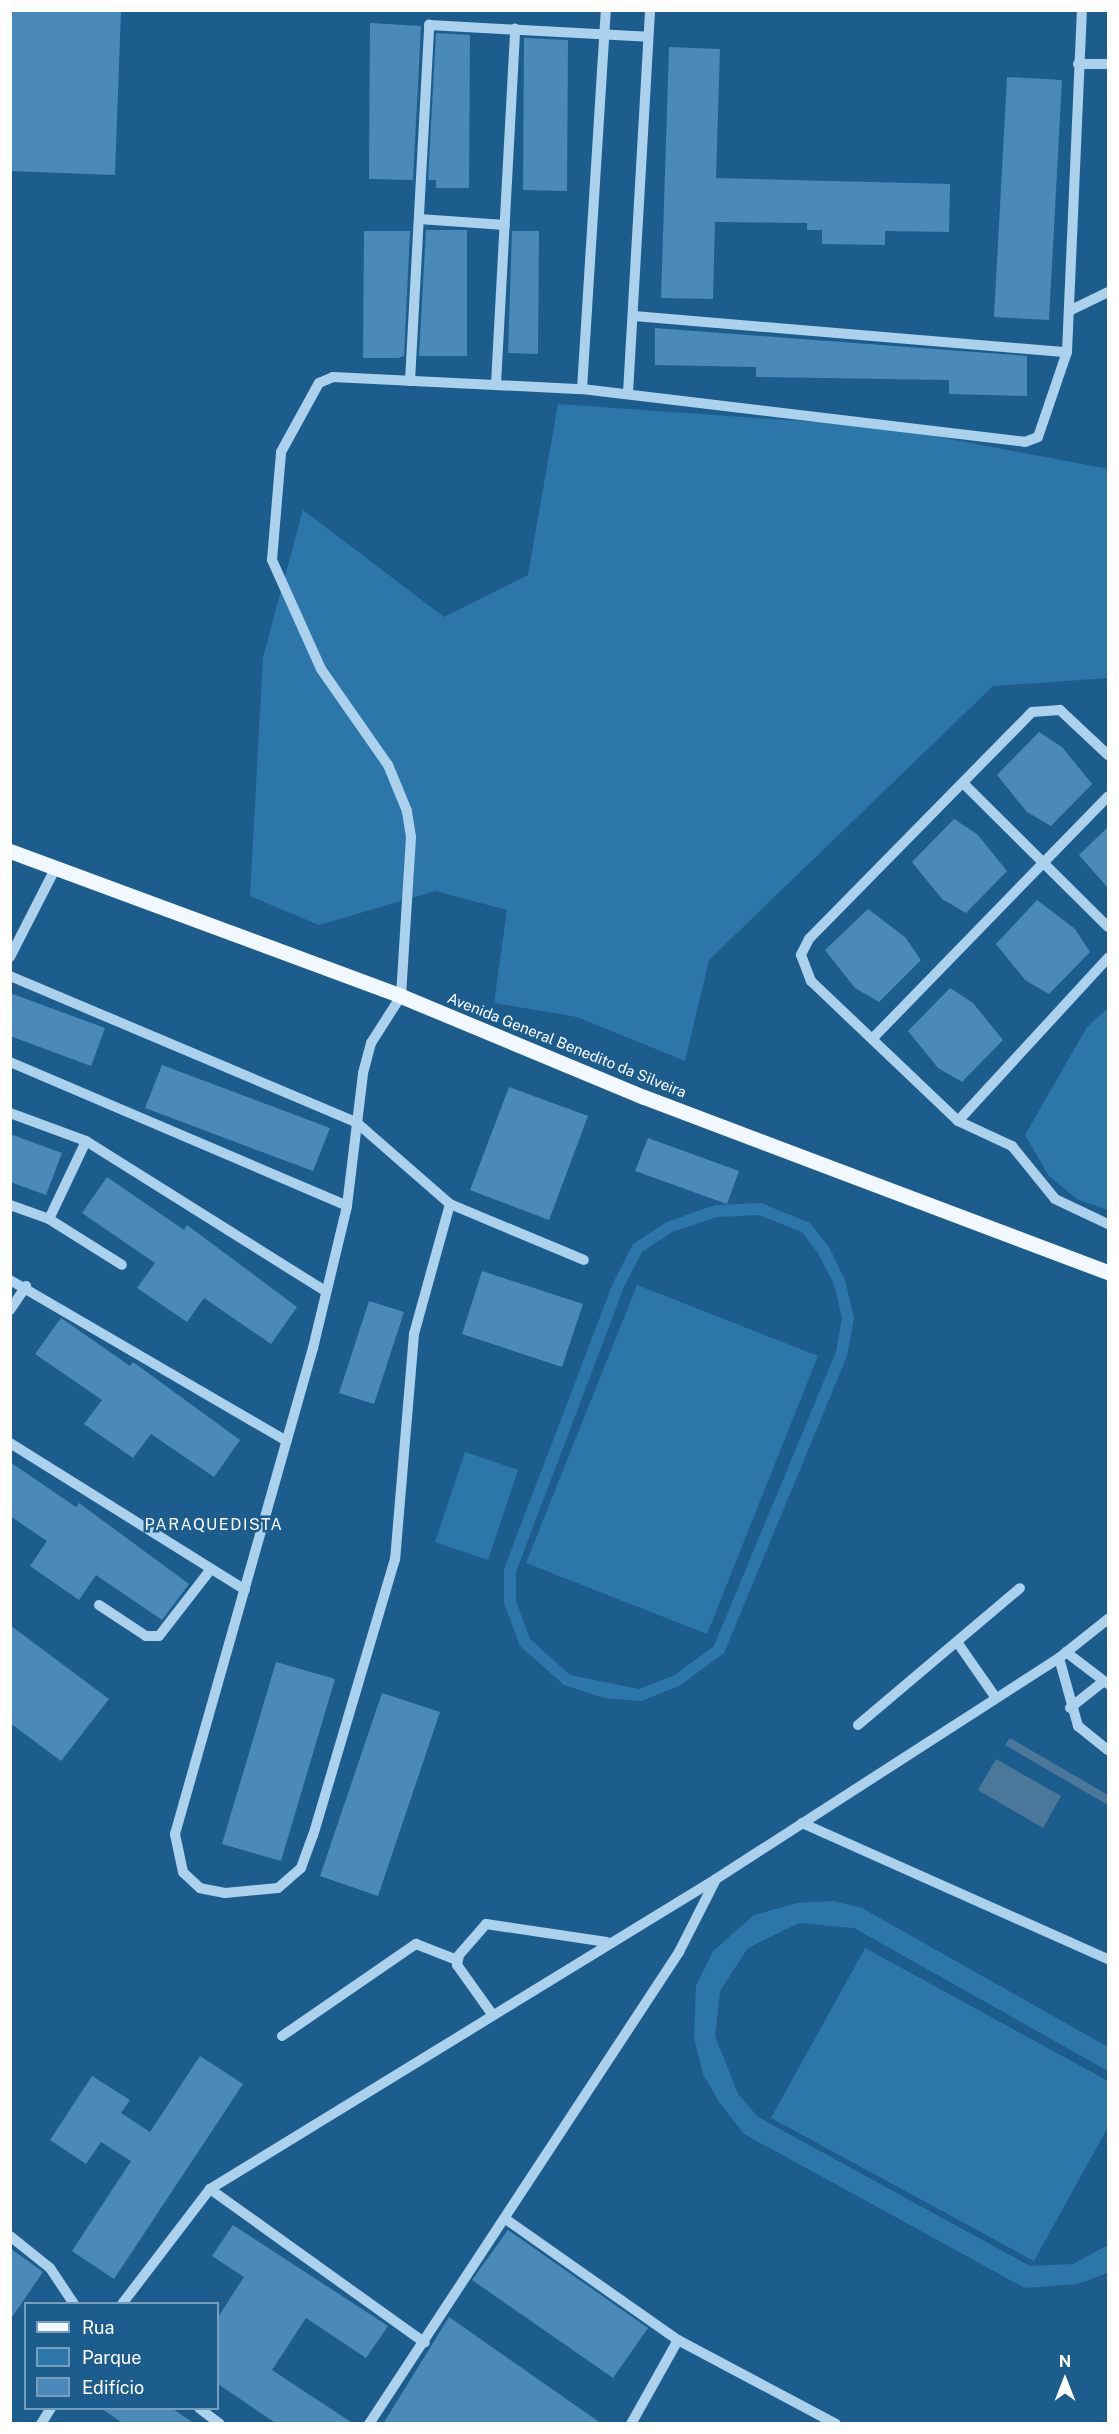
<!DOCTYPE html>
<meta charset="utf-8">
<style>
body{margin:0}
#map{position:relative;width:1119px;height:2434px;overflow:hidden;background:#1d5d8e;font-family:"Public Sans",sans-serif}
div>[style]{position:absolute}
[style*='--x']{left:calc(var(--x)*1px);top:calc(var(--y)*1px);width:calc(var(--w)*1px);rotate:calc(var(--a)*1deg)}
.green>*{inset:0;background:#2d76aa}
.water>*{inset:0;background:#4b789a}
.building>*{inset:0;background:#4a89b8}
.minor>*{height:10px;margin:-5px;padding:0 5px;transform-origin:5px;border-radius:5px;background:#abd1ed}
.major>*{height:15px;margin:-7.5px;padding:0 7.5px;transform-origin:7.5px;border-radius:7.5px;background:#f1f8ff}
span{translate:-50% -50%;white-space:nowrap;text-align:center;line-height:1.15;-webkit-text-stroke:5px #1d5d8e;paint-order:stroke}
.street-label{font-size:15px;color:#fff}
.neighbourhood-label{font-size:16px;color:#fff;letter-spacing:1.5px}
.frame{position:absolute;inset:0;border:12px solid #fff;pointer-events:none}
.legend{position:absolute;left:24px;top:2302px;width:195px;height:108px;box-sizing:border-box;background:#1d5d8e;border:2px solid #779ebb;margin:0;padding:8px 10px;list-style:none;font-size:18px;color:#fff}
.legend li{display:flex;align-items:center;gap:12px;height:30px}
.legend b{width:30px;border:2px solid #779ebb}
.north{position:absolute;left:1035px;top:2350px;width:60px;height:60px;-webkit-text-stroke:4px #1d5d8e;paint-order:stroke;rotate:0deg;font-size:16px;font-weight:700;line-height:24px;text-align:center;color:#fff}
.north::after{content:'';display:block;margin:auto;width:21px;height:27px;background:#fff;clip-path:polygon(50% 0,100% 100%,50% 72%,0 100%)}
</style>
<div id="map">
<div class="green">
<div style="clip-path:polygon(558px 404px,887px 427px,1108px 469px,1108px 678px,993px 686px,709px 960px,685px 1061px,577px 1017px,494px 1003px,507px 910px,435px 891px,319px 925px,250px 896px,263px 657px,303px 510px,444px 617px,528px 575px)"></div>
<div style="clip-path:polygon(1108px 1008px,1108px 1007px,1108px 1210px,1077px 1199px,1049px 1176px,1025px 1135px,1087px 1027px)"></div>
<div style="clip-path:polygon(evenodd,761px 1203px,810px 1223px,829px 1247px,845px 1280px,854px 1318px,847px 1356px,724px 1653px,679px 1686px,641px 1701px,604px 1698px,564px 1685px,520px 1646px,504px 1603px,504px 1569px,613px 1283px,633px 1244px,667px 1222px,715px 1205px,761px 1203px,759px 1215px,802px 1232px,818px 1253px,834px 1284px,842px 1318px,836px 1352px,714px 1646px,675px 1675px,639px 1689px,570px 1675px,530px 1639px,516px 1601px,516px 1572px,624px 1287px,642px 1252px,672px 1232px,717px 1217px,759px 1215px)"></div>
<div style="clip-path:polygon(637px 1285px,818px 1356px,707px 1634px,526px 1563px)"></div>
<div style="clip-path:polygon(465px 1452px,518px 1470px,488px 1560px,435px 1542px)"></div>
<div style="clip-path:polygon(834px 1901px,862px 1908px,1108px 2047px,1108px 2071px,854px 1928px,799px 1923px,748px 1948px,720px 1991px,715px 2036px,738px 2094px,758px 2117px,1030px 2266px,1073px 2264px,1108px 2245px,1107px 2273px,1078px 2284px,1025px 2288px,744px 2134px,719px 2102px,703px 2074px,694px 2037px,696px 1986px,713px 1951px,754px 1915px,797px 1903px)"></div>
<div style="clip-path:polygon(865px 1948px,1108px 2081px,1108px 2127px,1034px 2261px,771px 2118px)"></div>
</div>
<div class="water">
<div style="clip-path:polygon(1010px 1738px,1108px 1795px,1108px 1805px,1005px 1745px)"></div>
<div style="clip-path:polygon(996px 1759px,1061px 1796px,1043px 1828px,978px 1790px)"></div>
</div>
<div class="building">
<div style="clip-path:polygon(10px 10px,121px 10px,115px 175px,10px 171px)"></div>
<div style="clip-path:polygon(370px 23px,421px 26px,413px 180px,369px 179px)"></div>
<div style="clip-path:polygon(436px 33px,470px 35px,469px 188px,436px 188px,436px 180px,428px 180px)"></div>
<div style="clip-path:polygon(524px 38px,568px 40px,567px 191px,523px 190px)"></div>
<div style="clip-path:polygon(669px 47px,720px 49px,716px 178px,950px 184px,949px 232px,885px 231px,885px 245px,822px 244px,822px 230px,807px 230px,807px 223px,715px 222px,713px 299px,661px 298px)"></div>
<div style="clip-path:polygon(1007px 77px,1062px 80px,1049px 320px,994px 317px)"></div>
<div style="clip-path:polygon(426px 230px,467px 230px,467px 356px,419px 356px)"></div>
<div style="clip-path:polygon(364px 231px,410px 231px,404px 356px,398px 358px,363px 358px)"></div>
<div style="clip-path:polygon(512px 231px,539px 231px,538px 354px,508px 353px)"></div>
<div style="clip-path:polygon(655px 328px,1027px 356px,1027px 396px,949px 394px,949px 380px,756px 377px,756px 367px,655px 365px)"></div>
<div style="clip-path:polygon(1039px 732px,1062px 747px,1092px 784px,1051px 826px,1027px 812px,997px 775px)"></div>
<div style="clip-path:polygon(954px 819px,977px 834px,1007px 871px,966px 913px,942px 899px,912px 862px)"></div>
<div style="clip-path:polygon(1108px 827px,1108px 888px,1079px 855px)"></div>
<div style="clip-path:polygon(1037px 900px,1075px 929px,1090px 952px,1049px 994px,1025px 980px,996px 944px)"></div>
<div style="clip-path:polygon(868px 909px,905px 937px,921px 960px,879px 1002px,855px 988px,825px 950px)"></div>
<div style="clip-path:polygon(950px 988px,973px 1003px,1003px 1040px,962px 1082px,938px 1068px,908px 1031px)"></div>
<div style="clip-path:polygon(10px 993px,105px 1028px,91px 1066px,10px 1036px)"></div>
<div style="clip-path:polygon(162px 1065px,330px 1128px,313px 1171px,145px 1108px)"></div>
<div style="clip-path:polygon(509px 1087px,588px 1116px,549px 1220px,470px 1190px)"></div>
<div style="clip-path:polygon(10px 1134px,62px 1153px,46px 1195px,10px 1182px)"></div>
<div style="clip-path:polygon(648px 1138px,739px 1171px,727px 1204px,635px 1171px)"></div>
<div style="clip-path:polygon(107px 1177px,184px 1230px,187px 1225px,297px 1307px,271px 1344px,204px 1298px,187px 1322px,137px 1288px,155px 1263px,82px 1213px)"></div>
<div style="clip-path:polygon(482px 1271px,583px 1304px,562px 1367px,462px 1334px)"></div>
<div style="clip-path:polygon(369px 1301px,404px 1312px,374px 1404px,339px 1393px)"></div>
<div style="clip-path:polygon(61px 1318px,130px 1366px,133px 1362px,240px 1440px,214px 1477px,151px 1434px,133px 1458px,84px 1424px,102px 1400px,35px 1354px)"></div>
<div style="clip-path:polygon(10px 1462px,76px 1507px,79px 1503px,189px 1584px,162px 1620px,96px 1575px,79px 1600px,30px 1566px,47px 1541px,10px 1516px)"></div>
<div style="clip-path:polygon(10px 1625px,109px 1699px,61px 1761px,10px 1723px)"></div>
<div style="clip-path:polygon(276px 1662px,335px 1679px,281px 1861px,222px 1844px)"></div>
<div style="clip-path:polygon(382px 1693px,440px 1712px,378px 1896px,320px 1876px)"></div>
<div style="clip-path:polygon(200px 2056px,243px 2084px,114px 2279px,72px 2251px,131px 2161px,101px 2142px,86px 2164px,50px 2140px,92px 2076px,130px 2100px,121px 2113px,150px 2132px)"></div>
<div style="clip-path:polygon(233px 2225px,388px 2326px,366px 2358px,306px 2318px,272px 2370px,354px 2424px,277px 2424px,218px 2384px,218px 2317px,244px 2277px,212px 2256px)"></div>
<div style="clip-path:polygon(508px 2230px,648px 2328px,613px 2378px,472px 2280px)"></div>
<div style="clip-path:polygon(10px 2248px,43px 2272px,10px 2320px)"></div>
<div style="clip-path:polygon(449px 2317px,602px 2424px,383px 2424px)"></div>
<div style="clip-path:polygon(102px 2409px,173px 2409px,195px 2424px,124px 2424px)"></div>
</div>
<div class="minor">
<div style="--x:1078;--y:64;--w:30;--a:0"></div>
<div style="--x:419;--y:219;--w:86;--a:4"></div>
<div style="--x:1069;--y:311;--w:43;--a:-26"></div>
<div style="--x:634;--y:316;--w:434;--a:4.8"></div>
<div style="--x:1067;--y:352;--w:342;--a:-87.5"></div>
<div style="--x:410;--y:381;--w:357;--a:-86.9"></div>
<div style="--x:429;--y:25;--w:219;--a:3.1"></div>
<div style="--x:496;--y:384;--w:356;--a:-86.9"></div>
<div style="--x:582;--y:389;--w:380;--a:-86.4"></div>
<div style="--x:628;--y:393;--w:384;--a:-86.7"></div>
<div style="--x:1108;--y:755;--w:66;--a:-136.8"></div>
<div style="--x:1060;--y:710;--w:28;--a:176"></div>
<div style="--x:1032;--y:712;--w:318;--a:134.5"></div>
<div style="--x:809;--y:939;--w:18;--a:117"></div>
<div style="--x:801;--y:955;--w:28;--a:69"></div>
<div style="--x:811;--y:981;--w:203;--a:43.6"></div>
<div style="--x:958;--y:1121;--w:60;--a:24.8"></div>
<div style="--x:1012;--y:1146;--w:68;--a:50.9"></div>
<div style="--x:1055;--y:1199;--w:59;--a:25.3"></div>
<div style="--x:964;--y:784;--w:203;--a:44.8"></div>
<div style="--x:10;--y:957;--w:99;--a:-62.9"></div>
<div style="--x:10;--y:976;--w:376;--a:22.9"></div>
<div style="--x:356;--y:1122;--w:125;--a:41.1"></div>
<div style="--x:450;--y:1204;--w:145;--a:22.7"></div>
<div style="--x:873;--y:1038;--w:337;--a:-45.8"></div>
<div style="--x:10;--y:1062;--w:366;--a:23.1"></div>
<div style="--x:10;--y:1113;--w:81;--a:20.2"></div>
<div style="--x:86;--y:1141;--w:282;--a:32.1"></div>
<div style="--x:958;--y:1121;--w:222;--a:-47.4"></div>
<div style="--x:450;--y:1204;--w:135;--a:105.5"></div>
<div style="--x:414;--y:1334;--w:226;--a:94.8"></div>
<div style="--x:395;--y:1559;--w:288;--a:106.5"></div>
<div style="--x:313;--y:1835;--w:35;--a:110"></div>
<div style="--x:301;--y:1868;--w:30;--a:139"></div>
<div style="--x:278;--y:1888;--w:53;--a:174.6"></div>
<div style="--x:225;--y:1893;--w:25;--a:-169"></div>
<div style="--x:200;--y:1888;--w:23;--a:-137"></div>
<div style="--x:183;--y:1872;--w:39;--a:-102"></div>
<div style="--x:175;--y:1834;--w:505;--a:-74.15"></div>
<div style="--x:313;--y:1348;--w:146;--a:-76.5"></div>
<div style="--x:347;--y:1206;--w:134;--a:-83.1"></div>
<div style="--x:363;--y:1073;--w:31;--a:-75"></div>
<div style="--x:371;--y:1043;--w:56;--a:-57.4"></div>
<div style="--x:401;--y:996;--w:159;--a:-86.4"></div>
<div style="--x:411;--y:837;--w:26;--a:-99"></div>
<div style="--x:407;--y:811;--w:50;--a:-112.4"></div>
<div style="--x:388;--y:765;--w:117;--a:-124.9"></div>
<div style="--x:321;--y:669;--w:120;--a:-114.2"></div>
<div style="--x:272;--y:560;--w:108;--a:-85.2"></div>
<div style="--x:281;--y:452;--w:79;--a:-61.2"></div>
<div style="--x:319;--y:383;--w:15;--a:-23"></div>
<div style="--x:333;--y:377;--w:249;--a:2.8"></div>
<div style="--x:582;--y:389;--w:446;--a:6.8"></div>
<div style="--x:1025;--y:442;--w:14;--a:-21"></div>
<div style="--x:1038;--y:437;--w:90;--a:-71.2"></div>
<div style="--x:10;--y:1205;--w:41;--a:19.7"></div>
<div style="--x:49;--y:1219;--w:86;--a:32.2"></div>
<div style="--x:49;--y:1219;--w:86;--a:-64.6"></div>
<div style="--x:10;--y:1280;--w:320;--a:30.2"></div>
<div style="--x:10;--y:1310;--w:29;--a:-56"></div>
<div style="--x:10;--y:1443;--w:277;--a:32"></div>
<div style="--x:99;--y:1605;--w:56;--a:33.4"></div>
<div style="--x:146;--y:1636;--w:13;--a:0"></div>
<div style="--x:159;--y:1636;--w:85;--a:-52.2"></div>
<div style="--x:957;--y:1642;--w:68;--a:55.1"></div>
<div style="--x:1066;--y:1652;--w:53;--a:37.3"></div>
<div style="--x:1059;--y:1658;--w:71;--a:74.4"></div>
<div style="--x:1078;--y:1726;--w:38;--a:39"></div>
<div style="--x:1070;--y:1708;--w:43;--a:-38.5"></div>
<div style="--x:858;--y:1725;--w:212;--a:-40.2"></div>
<div style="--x:802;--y:1823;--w:335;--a:24"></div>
<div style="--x:492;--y:2014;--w:60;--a:-125.5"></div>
<div style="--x:457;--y:1965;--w:10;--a:-79"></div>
<div style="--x:459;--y:1955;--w:41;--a:-48.9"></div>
<div style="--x:486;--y:1924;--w:122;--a:8.5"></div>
<div style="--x:282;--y:2036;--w:163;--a:-34.5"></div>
<div style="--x:416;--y:1944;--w:44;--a:21.3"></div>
<div style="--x:210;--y:2189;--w:264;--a:35.6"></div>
<div style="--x:507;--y:2220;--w:209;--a:35.1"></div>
<div style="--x:678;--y:2340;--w:96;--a:119.2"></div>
<div style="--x:10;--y:2236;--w:51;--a:38.7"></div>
<div style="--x:50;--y:2268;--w:43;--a:56.3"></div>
<div style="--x:122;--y:2304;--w:145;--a:-52.6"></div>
<div style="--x:210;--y:2189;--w:593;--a:-31.49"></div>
<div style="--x:716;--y:1879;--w:408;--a:-32.8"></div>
<div style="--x:1059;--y:1658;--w:63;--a:-38.5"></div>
<div style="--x:678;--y:2340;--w:179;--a:28"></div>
<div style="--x:199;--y:2408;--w:26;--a:37"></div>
<div style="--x:41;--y:2424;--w:19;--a:-58"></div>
<div style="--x:369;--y:2424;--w:565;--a:-56.7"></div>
<div style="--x:679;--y:1952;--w:82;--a:-63.1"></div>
</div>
<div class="major">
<div style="--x:10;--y:851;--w:417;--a:20.3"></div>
<div style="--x:401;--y:996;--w:263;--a:22.6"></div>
<div style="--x:644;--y:1097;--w:496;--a:20.7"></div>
</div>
<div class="street-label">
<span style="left:567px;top:1045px;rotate:22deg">Avenida General Benedito da Silveira</span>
</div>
<div class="neighbourhood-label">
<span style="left:214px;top:1525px">PARAQUEDISTA</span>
</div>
<div class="frame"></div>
<ul class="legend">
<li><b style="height:8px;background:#f1f8ff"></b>Rua</li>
<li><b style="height:16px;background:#2d76aa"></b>Parque</li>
<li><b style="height:16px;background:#4a89b8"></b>Edifício</li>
</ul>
<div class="north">N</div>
</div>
